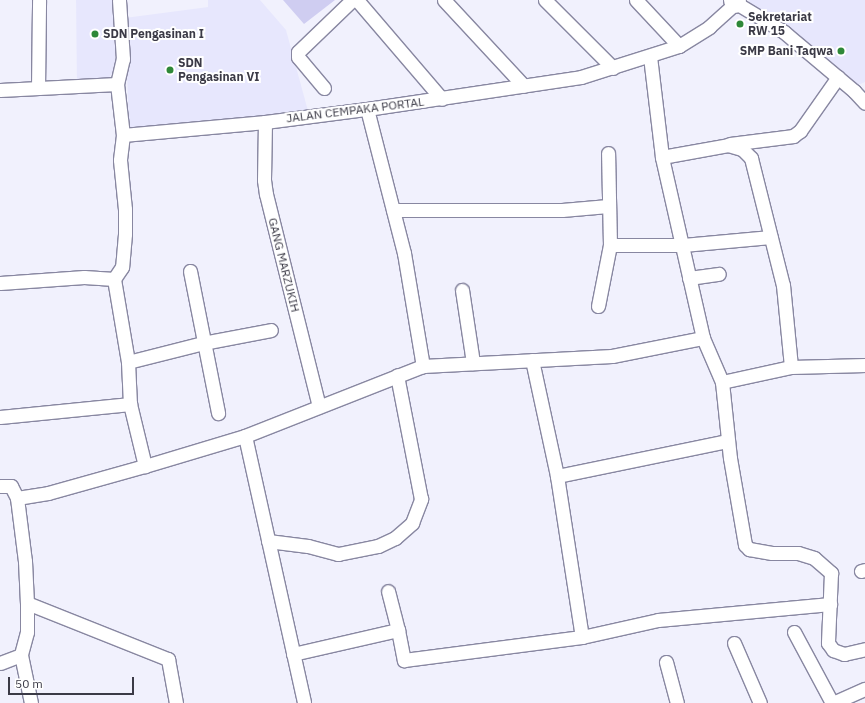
<!DOCTYPE html>
<style>
body{margin:0}
#map{position:relative;width:865px;height:703px;overflow:hidden;background:#f1f1fd;font-family:"IBM Plex Sans",sans-serif}
div>[style]{position:absolute}
[style*='--x']{left:calc(var(--x)*1px);top:calc(var(--y)*1px);width:calc(var(--w)*1px);rotate:calc(var(--a)*1deg)}
.built>*{inset:0;background:#e7e7fd}
.green>*{inset:0;background:#cfcdf1}
.roads{filter:drop-shadow(1px 0 #8887a1) drop-shadow(-1px 0 #8887a1) drop-shadow(0 1px #8887a1) drop-shadow(0 -1px #8887a1)}
.street>*{height:13px;margin:-6.5px;padding:0 6.5px;transform-origin:6.5px;border-radius:6.5px;background:#fff}
.secondary>*{height:19px;margin:-9.5px;padding:0 9.5px;transform-origin:9.5px;border-radius:9.5px;background:#fff}
.dots>*{width:11px;height:11px;translate:-50% -50%;box-sizing:border-box;border:2px solid #fff;border-radius:50%}
span{translate:-50% -50%;white-space:nowrap;text-align:center;line-height:1.15;-webkit-text-stroke:4px #fff;paint-order:stroke}
.poi-label{font-size:12px;color:#3b3a46;font-weight:700}
.left{translate:0 -50%;text-align:left}
.right{translate:-100% -50%;text-align:right}
.street-label{font-size:12px;color:#3b3a46}
.scale{position:absolute;left:8px;top:677px;width:126px;height:18px;box-sizing:border-box;border:2px solid #3b3a46;border-top:0;padding-left:5px;font-size:12px;line-height:14px;white-space:nowrap;color:#3b3a46;-webkit-text-stroke:3px #fff;paint-order:stroke}
</style>
<div id="map">
<div class="built">
<div style="clip-path:polygon(76px 0,113px 0,116px 69px,106px 81px,77px 83px)"></div>
<div style="clip-path:polygon(208px 0,260px 0,286px 30px,308px 111px,218px 121px,129px 128px,125px 18px,208px 7px)"></div>
<div style="clip-path:polygon(750px 0,865px 0,865px 82px,855px 86px,842px 72px,792px 30px,748px 2px)"></div>
</div>
<div class="green">
<div style="clip-path:polygon(283px 0,335px 0,304px 24px)"></div>
</div>
<div class="roads">
<div class="street">
<div style="--x:357;--y:0;--w:130;--a:49.4"></div>
<div style="--x:444;--y:0;--w:117;--a:47.1"></div>
<div style="--x:545;--y:0;--w:96;--a:45"></div>
<div style="--x:636;--y:0;--w:63;--a:46.9"></div>
<div style="--x:736;--y:3;--w:56;--a:31.1"></div>
<div style="--x:784;--y:32;--w:92;--a:40.1"></div>
<div style="--x:854;--y:91;--w:16;--a:47"></div>
<div style="--x:117;--y:84;--w:26;--a:-77"></div>
<div style="--x:123;--y:59;--w:59;--a:-93.9"></div>
<div style="--x:38;--y:88;--w:88;--a:-89.3"></div>
<div style="--x:324;--y:88;--w:40;--a:-130"></div>
<div style="--x:298;--y:57;--w:5;--a:-90"></div>
<div style="--x:298;--y:52;--w:75;--a:-43.9"></div>
<div style="--x:0;--y:90;--w:117;--a:-2.9"></div>
<div style="--x:117;--y:84;--w:51;--a:83.3"></div>
<div style="--x:123;--y:135;--w:25;--a:97"></div>
<div style="--x:120;--y:160;--w:49;--a:84.2"></div>
<div style="--x:125;--y:209;--w:25;--a:90"></div>
<div style="--x:125;--y:234;--w:33;--a:95"></div>
<div style="--x:122;--y:267;--w:14;--a:124"></div>
<div style="--x:114;--y:279;--w:30;--a:-176"></div>
<div style="--x:84;--y:277;--w:84;--a:175.9"></div>
<div style="--x:367;--y:109;--w:149;--a:75.6"></div>
<div style="--x:404;--y:253;--w:115;--a:80.5"></div>
<div style="--x:265;--y:122;--w:58;--a:91"></div>
<div style="--x:264;--y:180;--w:14;--a:82"></div>
<div style="--x:266;--y:194;--w:219;--a:76"></div>
<div style="--x:123;--y:135;--w:143;--a:-5.2"></div>
<div style="--x:265;--y:122;--w:103;--a:-7.3"></div>
<div style="--x:367;--y:109;--w:216;--a:-8.5"></div>
<div style="--x:581;--y:77;--w:103;--a:-17.6"></div>
<div style="--x:679;--y:46;--w:36;--a:-32"></div>
<div style="--x:709;--y:27;--w:40;--a:-42"></div>
<div style="--x:730;--y:144;--w:64;--a:-7.2"></div>
<div style="--x:793;--y:136;--w:9;--a:-36"></div>
<div style="--x:800;--y:131;--w:66;--a:-54.9"></div>
<div style="--x:662;--y:157;--w:67;--a:-10.3"></div>
<div style="--x:728;--y:145;--w:15;--a:16"></div>
<div style="--x:742;--y:149;--w:13;--a:45"></div>
<div style="--x:751;--y:158;--w:131;--a:75.9"></div>
<div style="--x:783;--y:285;--w:82;--a:84.4"></div>
<div style="--x:393;--y:210;--w:169;--a:0"></div>
<div style="--x:562;--y:210;--w:46;--a:-5"></div>
<div style="--x:610;--y:245;--w:73;--a:0"></div>
<div style="--x:683;--y:245;--w:88;--a:-5.2"></div>
<div style="--x:190;--y:271;--w:145;--a:78.8"></div>
<div style="--x:689;--y:278;--w:30;--a:-8"></div>
<div style="--x:114;--y:279;--w:84;--a:80.4"></div>
<div style="--x:128;--y:362;--w:42;--a:87.3"></div>
<div style="--x:130;--y:404;--w:64;--a:76.4"></div>
<div style="--x:462;--y:290;--w:74;--a:81.4"></div>
<div style="--x:598;--y:306;--w:62;--a:-78.9"></div>
<div style="--x:610;--y:245;--w:92;--a:-91.2"></div>
<div style="--x:703;--y:338;--w:48;--a:66.6"></div>
<div style="--x:722;--y:382;--w:76;--a:84"></div>
<div style="--x:730;--y:458;--w:88;--a:80.2"></div>
<div style="--x:745;--y:545;--w:6;--a:45"></div>
<div style="--x:749;--y:549;--w:23;--a:10"></div>
<div style="--x:772;--y:553;--w:26;--a:0"></div>
<div style="--x:798;--y:553;--w:17;--a:17"></div>
<div style="--x:814;--y:558;--w:23;--a:41"></div>
<div style="--x:831;--y:573;--w:70;--a:92.5"></div>
<div style="--x:828;--y:643;--w:9;--a:54"></div>
<div style="--x:833;--y:650;--w:12;--a:20"></div>
<div style="--x:844;--y:654;--w:22;--a:-13"></div>
<div style="--x:532;--y:360;--w:119;--a:77.8"></div>
<div style="--x:557;--y:476;--w:163;--a:81.2"></div>
<div style="--x:582;--y:637;--w:78;--a:-12.6"></div>
<div style="--x:658;--y:620;--w:173;--a:-5.3"></div>
<div style="--x:128;--y:362;--w:77;--a:-14.2"></div>
<div style="--x:203;--y:343;--w:69;--a:-10.8"></div>
<div style="--x:722;--y:382;--w:71;--a:-12.3"></div>
<div style="--x:791;--y:367;--w:74;--a:-1.5"></div>
<div style="--x:0;--y:417;--w:131;--a:-5.7"></div>
<div style="--x:245;--y:436;--w:273;--a:77.5"></div>
<div style="--x:557;--y:476;--w:174;--a:-11.6"></div>
<div style="--x:0;--y:486;--w:11;--a:0"></div>
<div style="--x:11;--y:486;--w:13;--a:63"></div>
<div style="--x:17;--y:498;--w:64;--a:82.8"></div>
<div style="--x:25;--y:561;--w:42;--a:87.3"></div>
<div style="--x:27;--y:603;--w:29;--a:90"></div>
<div style="--x:27;--y:632;--w:24;--a:105"></div>
<div style="--x:21;--y:655;--w:22;--a:159"></div>
<div style="--x:17;--y:498;--w:31;--a:-9"></div>
<div style="--x:48;--y:493;--w:101;--a:-15.6"></div>
<div style="--x:145;--y:466;--w:104;--a:-16.7"></div>
<div style="--x:245;--y:436;--w:191;--a:-21.5"></div>
<div style="--x:423;--y:366;--w:189;--a:-3"></div>
<div style="--x:612;--y:356;--w:93;--a:-11.2"></div>
<div style="--x:703;--y:338;--w:186;--a:-102.8"></div>
<div style="--x:662;--y:157;--w:102;--a:-96.8"></div>
<div style="--x:268;--y:541;--w:40;--a:7.1"></div>
<div style="--x:308;--y:546;--w:31;--a:15"></div>
<div style="--x:338;--y:554;--w:41;--a:-11.3"></div>
<div style="--x:378;--y:546;--w:19;--a:-25"></div>
<div style="--x:395;--y:538;--w:23;--a:-41"></div>
<div style="--x:412;--y:523;--w:26;--a:-69"></div>
<div style="--x:421;--y:499;--w:126;--a:-101"></div>
<div style="--x:861;--y:571;--w:4;--a:-14"></div>
<div style="--x:27;--y:603;--w:152;--a:21.7"></div>
<div style="--x:168;--y:659;--w:45;--a:79.7"></div>
<div style="--x:398;--y:630;--w:31;--a:79"></div>
<div style="--x:404;--y:660;--w:179;--a:-7.4"></div>
<div style="--x:794;--y:632;--w:81;--a:61.8"></div>
<div style="--x:734;--y:643;--w:65;--a:66.6"></div>
<div style="--x:293;--y:654;--w:108;--a:-12.9"></div>
<div style="--x:398;--y:630;--w:40;--a:-104.4"></div>
<div style="--x:21;--y:655;--w:49;--a:78.2"></div>
<div style="--x:666;--y:662;--w:42;--a:75"></div>
<div style="--x:833;--y:703;--w:35;--a:-24"></div>
</div>
<div class="secondary">
<div style="--x:733;--y:0;--w:4;--a:45"></div>
</div>
</div>
<div class="dots">
<div style="left:740px;top:24px;background:#2e8838"></div>
<div style="left:95px;top:34px;background:#2e8838"></div>
<div style="left:841px;top:51px;background:#2e8838"></div>
<div style="left:170px;top:70px;background:#2e8838"></div>
</div>
<div class="poi-label">
<span class="left" style="left:748px;top:24px">Sekretariat<br>RW 15</span>
<span class="left" style="left:103px;top:34px">SDN Pengasinan I</span>
<span class="right" style="left:833px;top:51px">SMP Bani Taqwa</span>
<span class="left" style="left:178px;top:70px">SDN<br>Pengasinan VI</span>
</div>
<div class="street-label">
<span style="left:355px;top:110px;rotate:-7deg">JALAN CEMPAKA PORTAL</span>
<span style="left:284px;top:265px;rotate:76deg">GANG MARZUKIH</span>
</div>
<div class="scale">50 m</div>
</div>
